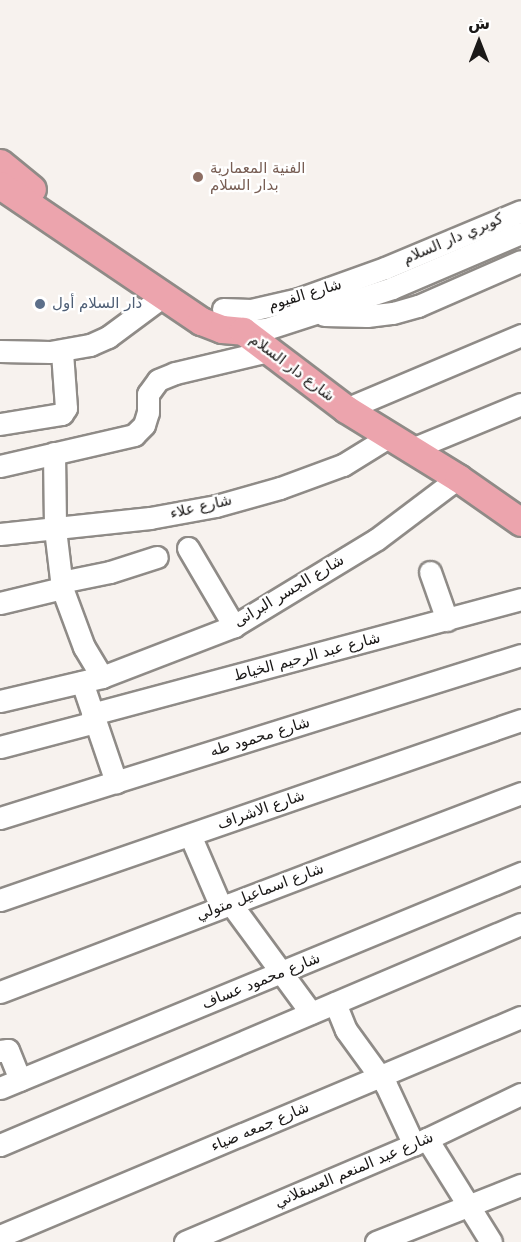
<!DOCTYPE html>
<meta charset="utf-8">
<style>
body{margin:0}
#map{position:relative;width:521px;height:1242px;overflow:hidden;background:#f7f2ee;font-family:"DejaVu Sans",Cairo,sans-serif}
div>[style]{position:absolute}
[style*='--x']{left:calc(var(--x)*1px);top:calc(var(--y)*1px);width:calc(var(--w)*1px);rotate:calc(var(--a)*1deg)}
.roads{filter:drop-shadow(2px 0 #8f8b87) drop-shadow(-2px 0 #8f8b87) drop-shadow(0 2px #8f8b87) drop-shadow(0 -2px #8f8b87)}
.minor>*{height:21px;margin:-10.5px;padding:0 10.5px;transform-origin:10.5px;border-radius:10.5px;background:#fff}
.major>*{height:27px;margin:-13.5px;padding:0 13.5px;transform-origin:13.5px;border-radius:13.5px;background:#eca4ad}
.dots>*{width:16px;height:16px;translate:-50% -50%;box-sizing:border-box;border:3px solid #fff;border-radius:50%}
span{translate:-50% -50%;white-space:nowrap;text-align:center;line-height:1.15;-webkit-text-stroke:4.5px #fff;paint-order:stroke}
.education-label{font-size:15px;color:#785e54}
.left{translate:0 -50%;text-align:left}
.street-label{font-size:15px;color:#1b1918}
.service-label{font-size:15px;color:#4e5e75}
.north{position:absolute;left:449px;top:12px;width:60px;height:60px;-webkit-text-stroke:4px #fff;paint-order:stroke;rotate:0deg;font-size:16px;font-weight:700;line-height:24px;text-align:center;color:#1b1918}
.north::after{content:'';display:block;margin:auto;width:21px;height:27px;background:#1b1918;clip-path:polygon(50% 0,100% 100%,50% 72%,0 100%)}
</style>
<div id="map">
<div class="roads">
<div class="minor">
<div style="--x:223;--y:309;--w:28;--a:2"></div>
<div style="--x:251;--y:310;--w:49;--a:-12.9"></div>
<div style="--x:299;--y:299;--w:91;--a:-19.8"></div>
<div style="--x:385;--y:268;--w:147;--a:-22.7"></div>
<div style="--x:324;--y:315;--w:43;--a:1.3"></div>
<div style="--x:367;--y:316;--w:26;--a:-7"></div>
<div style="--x:393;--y:313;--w:26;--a:-16"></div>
<div style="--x:418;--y:306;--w:112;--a:-23.6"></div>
<div style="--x:243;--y:331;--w:23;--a:-5"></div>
<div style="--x:266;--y:329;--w:133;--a:-18"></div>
<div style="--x:392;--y:288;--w:140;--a:-23.1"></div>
<div style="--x:0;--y:351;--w:50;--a:1.1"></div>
<div style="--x:50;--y:352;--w:41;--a:-9.9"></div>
<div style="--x:90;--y:345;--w:20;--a:-24"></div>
<div style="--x:108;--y:337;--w:67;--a:-36.5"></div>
<div style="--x:346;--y:409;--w:190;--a:-22.9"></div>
<div style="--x:0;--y:424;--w:63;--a:-9.2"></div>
<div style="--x:62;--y:414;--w:7;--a:-56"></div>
<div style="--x:66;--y:408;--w:56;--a:-94.1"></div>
<div style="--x:412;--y:449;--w:118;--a:-22.4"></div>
<div style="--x:54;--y:453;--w:76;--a:89.2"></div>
<div style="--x:55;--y:529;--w:59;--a:83.2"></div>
<div style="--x:62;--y:588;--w:63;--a:69.6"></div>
<div style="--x:84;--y:647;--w:35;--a:59"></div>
<div style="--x:0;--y:466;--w:138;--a:-13"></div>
<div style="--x:134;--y:435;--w:14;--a:-45"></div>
<div style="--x:144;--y:425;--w:14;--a:-73"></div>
<div style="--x:148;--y:412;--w:18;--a:-90"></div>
<div style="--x:148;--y:394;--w:17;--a:-54"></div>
<div style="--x:158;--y:380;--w:18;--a:-22"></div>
<div style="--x:175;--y:373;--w:96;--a:-13.3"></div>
<div style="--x:0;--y:534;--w:151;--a:-6.1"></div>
<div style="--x:150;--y:518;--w:67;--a:-10.3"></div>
<div style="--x:216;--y:506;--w:66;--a:-15.7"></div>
<div style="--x:280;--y:488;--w:67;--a:-20.1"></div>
<div style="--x:343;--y:465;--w:55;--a:-31.7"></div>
<div style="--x:188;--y:548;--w:91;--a:59.5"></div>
<div style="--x:430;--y:572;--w:51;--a:70.5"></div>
<div style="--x:61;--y:582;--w:50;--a:-11.5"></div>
<div style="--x:110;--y:572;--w:49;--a:-17.7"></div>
<div style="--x:0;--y:603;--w:64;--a:-13.6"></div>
<div style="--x:82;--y:682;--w:106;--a:71.2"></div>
<div style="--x:0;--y:701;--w:105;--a:-13.2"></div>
<div style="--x:102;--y:677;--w:142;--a:-21.1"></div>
<div style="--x:234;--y:626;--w:167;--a:-31.3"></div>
<div style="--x:377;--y:539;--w:101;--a:-37"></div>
<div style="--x:92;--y:714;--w:444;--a:-15"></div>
<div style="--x:0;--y:747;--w:98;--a:-14.7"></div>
<div style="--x:0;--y:818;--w:546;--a:-17.37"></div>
<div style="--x:190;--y:835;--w:78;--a:66.7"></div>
<div style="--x:0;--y:900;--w:551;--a:-19.06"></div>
<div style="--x:231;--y:904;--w:135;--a:53.7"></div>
<div style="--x:0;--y:992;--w:558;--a:-20.9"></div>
<div style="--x:335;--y:1003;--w:29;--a:68"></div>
<div style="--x:346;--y:1030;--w:68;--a:54"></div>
<div style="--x:386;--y:1085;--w:66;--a:65"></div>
<div style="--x:0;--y:1051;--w:8;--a:-7"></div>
<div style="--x:8;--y:1050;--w:32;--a:68"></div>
<div style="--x:0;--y:1088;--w:564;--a:-22.42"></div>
<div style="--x:427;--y:1139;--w:121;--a:58.1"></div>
<div style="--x:0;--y:1145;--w:566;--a:-22.99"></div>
<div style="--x:0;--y:1236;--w:565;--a:-22.8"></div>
<div style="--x:185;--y:1242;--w:263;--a:-23.1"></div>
<div style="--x:427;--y:1139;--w:104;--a:-25.6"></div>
<div style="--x:376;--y:1242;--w:156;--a:-21.5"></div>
</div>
<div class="major">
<div style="--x:0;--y:163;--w:41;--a:39.1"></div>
<div style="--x:0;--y:185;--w:243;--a:34.1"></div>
<div style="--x:201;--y:321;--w:22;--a:21"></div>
<div style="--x:222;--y:329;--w:21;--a:5"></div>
<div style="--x:243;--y:331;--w:129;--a:37.1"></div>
<div style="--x:346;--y:409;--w:132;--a:31.6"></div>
<div style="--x:458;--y:478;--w:77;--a:34.9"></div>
</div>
</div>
<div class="dots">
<div style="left:198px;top:177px;background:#8d6e63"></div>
<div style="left:40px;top:304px;background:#5c6f8a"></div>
</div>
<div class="education-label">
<span class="left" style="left:210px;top:177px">الفنية المعمارية<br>بدار السلام</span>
</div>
<div class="street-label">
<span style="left:453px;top:239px;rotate:-23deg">كوبري دار السلام</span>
<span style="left:305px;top:295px;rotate:-17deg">شارع الفيوم</span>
<span style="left:292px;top:368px;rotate:37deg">شارع دار السلام</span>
<span style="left:201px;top:507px;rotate:-13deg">شارع علاء</span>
<span style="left:289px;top:591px;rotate:-31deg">شارع الجسر البرانى</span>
<span style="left:307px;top:657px;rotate:-15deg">شارع عبد الرحيم الخياط</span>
<span style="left:260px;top:737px;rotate:-17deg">شارع محمود طه</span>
<span style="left:261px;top:810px;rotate:-19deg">شارع الاشراف</span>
<span style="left:260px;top:892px;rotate:-21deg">شارع اسماعيل متولي</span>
<span style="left:261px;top:981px;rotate:-22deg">شارع محمود عساف</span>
<span style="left:260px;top:1127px;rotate:-23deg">شارع جمعه ضياء</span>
<span style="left:354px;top:1170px;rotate:-23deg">شارع عبد المنعم العسقلاني</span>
</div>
<div class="service-label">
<span class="left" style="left:52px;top:304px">دار السلام أول</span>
</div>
<div class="north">ش</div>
</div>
